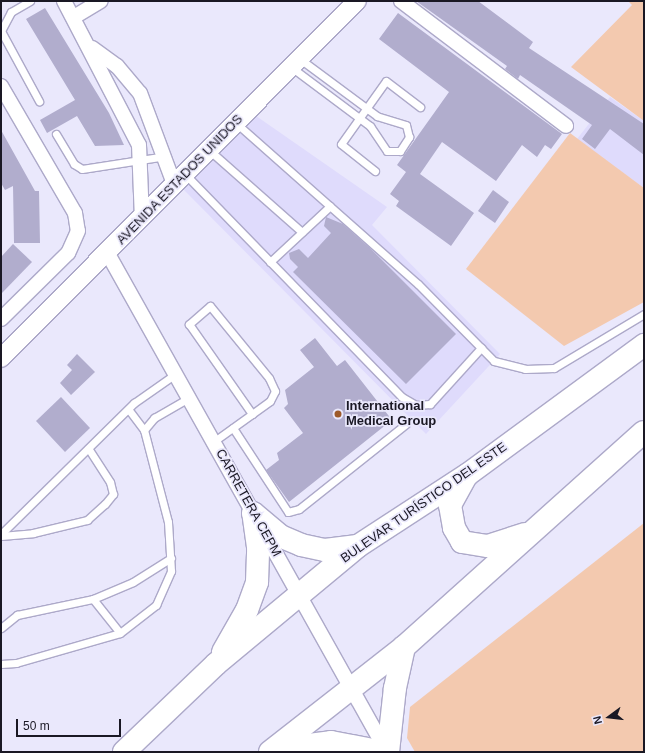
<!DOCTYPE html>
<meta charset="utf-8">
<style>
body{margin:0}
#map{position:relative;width:645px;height:753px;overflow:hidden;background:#eae8fc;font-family:Arial,sans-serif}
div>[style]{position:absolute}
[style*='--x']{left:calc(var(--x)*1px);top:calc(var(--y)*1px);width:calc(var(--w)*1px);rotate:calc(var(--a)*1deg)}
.built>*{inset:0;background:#dfdbfc}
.green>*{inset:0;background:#f3c9af}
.building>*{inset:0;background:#b1adcd}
.roads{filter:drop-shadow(1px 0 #ada9c9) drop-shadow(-1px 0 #ada9c9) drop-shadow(0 1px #ada9c9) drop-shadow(0 -1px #ada9c9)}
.service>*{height:7px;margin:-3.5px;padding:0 3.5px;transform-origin:3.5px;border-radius:3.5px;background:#fff}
.minor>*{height:14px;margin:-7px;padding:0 7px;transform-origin:7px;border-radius:7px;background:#fff}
.tertiary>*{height:18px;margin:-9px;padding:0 9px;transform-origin:9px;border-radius:9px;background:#fff}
.trunk>*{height:22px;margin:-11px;padding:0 11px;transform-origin:11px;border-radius:11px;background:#fff}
.dots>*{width:11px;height:11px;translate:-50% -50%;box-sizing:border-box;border:2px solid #eae8fc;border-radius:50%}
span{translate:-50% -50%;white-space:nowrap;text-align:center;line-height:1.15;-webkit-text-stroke:3.5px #eae8fc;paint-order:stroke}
.street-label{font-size:13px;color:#1a1824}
.poi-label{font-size:13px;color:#1a1824;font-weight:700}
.left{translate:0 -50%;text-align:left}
.frame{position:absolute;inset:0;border:2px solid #1a1824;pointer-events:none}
.north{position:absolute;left:589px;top:697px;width:40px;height:40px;-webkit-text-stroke:3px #eae8fc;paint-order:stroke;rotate:255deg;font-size:11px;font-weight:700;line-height:16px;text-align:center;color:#1a1824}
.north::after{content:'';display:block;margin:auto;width:14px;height:18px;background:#1a1824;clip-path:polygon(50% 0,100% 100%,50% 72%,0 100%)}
.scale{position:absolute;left:16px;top:719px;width:105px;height:18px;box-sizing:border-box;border:2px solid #1a1824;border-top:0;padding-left:5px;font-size:12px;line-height:14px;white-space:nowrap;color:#1a1824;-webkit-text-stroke:3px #eae8fc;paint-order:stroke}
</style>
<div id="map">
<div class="built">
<div style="clip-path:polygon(610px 97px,644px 121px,644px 188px,577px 139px)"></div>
<div style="clip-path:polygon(252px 113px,387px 207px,372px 225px,500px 354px,426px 434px,183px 189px)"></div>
</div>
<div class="green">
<div style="clip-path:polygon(628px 1px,644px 1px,644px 121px,571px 67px,632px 5px)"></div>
<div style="clip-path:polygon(570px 133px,644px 188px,644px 302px,564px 346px,466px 269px)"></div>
<div style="clip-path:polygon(644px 523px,644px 752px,415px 752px,407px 738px,410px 707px)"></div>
</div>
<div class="building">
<div style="clip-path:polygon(416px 1px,478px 1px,533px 42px,529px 48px,644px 124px,644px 155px,610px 129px,595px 149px,582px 139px,592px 125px,520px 75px,518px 79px,505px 69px,507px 66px)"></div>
<div style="clip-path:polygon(45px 8px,109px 113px,124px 145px,95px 146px,77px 116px,47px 133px,40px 120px,75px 100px,26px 19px)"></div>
<div style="clip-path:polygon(398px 13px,562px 134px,551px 149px,545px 145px,537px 157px,522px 145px,496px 181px,442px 142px,420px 174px,474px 213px,451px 246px,396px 206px,399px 201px,390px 194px,406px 172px,397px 165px,449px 92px,379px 39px)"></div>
<div style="clip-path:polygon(1px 130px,35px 191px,39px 191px,40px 243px,14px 243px,13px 186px,5px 190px,1px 183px)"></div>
<div style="clip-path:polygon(493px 190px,509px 202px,495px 223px,478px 211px)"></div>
<div style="clip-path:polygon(326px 217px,343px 224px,371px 249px,456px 334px,406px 384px,293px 272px,298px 267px,290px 259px,289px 253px,299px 249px,308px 258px,331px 233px,324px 226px)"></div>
<div style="clip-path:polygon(13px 244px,32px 262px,1px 294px,1px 257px)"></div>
<div style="clip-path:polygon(315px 338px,337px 366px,345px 360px,392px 420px,289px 502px,266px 470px,279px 460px,277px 453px,303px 433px,284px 408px,288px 404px,285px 390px,314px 367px,300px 350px)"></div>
<div style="clip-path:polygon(77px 354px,95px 372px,71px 395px,60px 383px,72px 370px,67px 365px)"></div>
<div style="clip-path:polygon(61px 397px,90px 428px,65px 452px,36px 421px)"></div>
</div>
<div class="roads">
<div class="service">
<div style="--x:30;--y:1;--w:22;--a:150"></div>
<div style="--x:11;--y:12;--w:21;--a:118"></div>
<div style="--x:1;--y:31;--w:80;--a:61.5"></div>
<div style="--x:291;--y:67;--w:99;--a:36.8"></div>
<div style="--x:370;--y:126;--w:30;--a:56"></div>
<div style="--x:387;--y:151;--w:13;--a:0"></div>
<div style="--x:400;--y:151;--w:17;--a:-57"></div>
<div style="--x:409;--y:137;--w:12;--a:-104"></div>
<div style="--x:406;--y:125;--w:30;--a:-163"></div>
<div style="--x:377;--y:116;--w:96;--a:-143.5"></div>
<div style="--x:236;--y:123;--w:243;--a:41.5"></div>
<div style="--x:418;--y:284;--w:108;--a:45.4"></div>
<div style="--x:494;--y:361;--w:32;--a:14"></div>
<div style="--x:525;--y:369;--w:29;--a:-2"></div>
<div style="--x:554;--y:368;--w:105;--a:-31"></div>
<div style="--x:56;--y:134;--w:35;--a:59"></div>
<div style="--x:74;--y:164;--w:9;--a:32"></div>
<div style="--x:82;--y:169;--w:85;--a:-8.8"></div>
<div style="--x:209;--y:150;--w:124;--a:41.4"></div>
<div style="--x:375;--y:171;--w:43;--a:-141.5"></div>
<div style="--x:341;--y:144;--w:77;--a:-54.5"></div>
<div style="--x:386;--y:81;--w:43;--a:37.4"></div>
<div style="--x:185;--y:174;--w:311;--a:45.8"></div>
<div style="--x:402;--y:397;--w:16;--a:30"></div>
<div style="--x:416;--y:405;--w:14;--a:-4"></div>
<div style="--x:430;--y:404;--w:76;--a:-47.7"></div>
<div style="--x:270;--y:262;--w:82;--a:-43"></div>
<div style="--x:233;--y:428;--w:100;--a:56.8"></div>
<div style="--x:288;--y:512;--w:11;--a:-15"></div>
<div style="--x:299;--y:509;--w:137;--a:-38.5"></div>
<div style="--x:144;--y:430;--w:16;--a:-50"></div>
<div style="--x:154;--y:418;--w:39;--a:-30"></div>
<div style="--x:213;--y:442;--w:48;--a:-35.7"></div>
<div style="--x:252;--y:414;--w:22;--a:-36"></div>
<div style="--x:270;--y:401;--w:11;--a:-63"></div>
<div style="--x:275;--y:391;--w:14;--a:-115"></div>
<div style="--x:269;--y:378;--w:93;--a:-129.3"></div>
<div style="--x:210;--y:306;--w:28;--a:139"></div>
<div style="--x:189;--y:324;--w:110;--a:55"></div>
<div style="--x:1;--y:534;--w:187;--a:-44.6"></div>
<div style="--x:134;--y:403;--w:49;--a:-35"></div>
<div style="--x:1;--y:536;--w:32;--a:-5"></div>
<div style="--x:33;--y:533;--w:56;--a:-13.5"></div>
<div style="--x:87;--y:520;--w:24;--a:-42"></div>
<div style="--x:105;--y:504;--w:13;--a:-51"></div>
<div style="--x:113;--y:494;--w:12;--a:-104"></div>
<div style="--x:110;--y:482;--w:40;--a:-122.9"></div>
<div style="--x:93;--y:599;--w:43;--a:51.5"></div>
<div style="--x:1;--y:628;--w:21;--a:-39"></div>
<div style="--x:17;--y:615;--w:78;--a:-11.9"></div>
<div style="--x:93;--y:599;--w:43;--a:-23"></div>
<div style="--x:133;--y:582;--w:45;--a:-32.3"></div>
<div style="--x:1;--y:664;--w:15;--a:-4"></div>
<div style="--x:16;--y:663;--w:108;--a:-16.1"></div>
<div style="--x:120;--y:633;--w:46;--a:-37.9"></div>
<div style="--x:156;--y:605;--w:37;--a:-66"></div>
<div style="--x:171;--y:571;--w:49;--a:-93.5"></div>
<div style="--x:168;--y:522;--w:95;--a:-104.6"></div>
<div style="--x:144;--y:430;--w:26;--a:-127"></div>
</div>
<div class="minor">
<div style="--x:64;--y:1;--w:162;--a:62.5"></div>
<div style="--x:139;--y:145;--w:74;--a:87.7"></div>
<div style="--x:401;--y:1;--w:207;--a:37.1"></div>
<div style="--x:74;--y:17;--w:31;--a:-31"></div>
<div style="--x:92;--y:48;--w:31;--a:36"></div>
<div style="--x:117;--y:66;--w:35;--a:50"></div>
<div style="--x:140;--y:93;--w:97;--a:69.5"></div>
<div style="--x:1;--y:86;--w:147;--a:59.8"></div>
<div style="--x:75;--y:213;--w:18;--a:81"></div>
<div style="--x:78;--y:231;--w:24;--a:114"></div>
<div style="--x:68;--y:253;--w:94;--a:135.4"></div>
<div style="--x:108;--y:254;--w:571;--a:60.74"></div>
</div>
<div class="tertiary">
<div style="--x:1;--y:358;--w:504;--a:-45.08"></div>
</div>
<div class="trunk">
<div style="--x:465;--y:478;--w:31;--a:119"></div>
<div style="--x:450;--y:505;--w:23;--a:80"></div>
<div style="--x:454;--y:528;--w:16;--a:60"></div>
<div style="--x:462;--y:542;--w:26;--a:9"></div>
<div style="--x:488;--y:546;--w:39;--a:-18"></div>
<div style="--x:253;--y:513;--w:35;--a:40"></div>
<div style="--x:280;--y:536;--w:23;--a:23"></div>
<div style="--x:301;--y:545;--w:25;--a:12"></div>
<div style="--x:325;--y:550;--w:33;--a:-7"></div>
<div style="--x:223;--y:652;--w:48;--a:-60.3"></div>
<div style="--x:247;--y:610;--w:30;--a:-70"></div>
<div style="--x:257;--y:582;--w:35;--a:-88"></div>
<div style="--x:258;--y:547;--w:34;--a:-98"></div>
<div style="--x:278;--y:749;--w:53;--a:-7.5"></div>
<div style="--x:331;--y:742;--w:53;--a:10.9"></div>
<div style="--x:124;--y:752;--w:127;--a:-43.7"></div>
<div style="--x:216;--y:664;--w:185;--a:-39.7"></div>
<div style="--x:358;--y:546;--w:130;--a:-33.1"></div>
<div style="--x:467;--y:475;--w:220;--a:-36.3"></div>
<div style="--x:270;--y:752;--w:170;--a:-38.1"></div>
<div style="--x:404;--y:647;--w:322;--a:-41.9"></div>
<div style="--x:388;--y:752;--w:64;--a:-83.8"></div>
<div style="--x:395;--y:688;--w:42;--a:-77.6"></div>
</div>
</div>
<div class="dots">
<div style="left:338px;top:414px;background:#9d5a2a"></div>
</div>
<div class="street-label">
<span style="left:180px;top:180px;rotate:-46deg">AVENIDA ESTADOS UNIDOS</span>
<span style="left:248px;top:503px;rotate:61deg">CARRETERA CEPM</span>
<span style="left:424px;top:503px;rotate:-35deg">BULEVAR TURÍSTICO DEL ESTE</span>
</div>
<div class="poi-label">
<span class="left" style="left:346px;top:414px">International<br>Medical Group</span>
</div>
<div class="frame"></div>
<div class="north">N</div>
<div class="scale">50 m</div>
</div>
